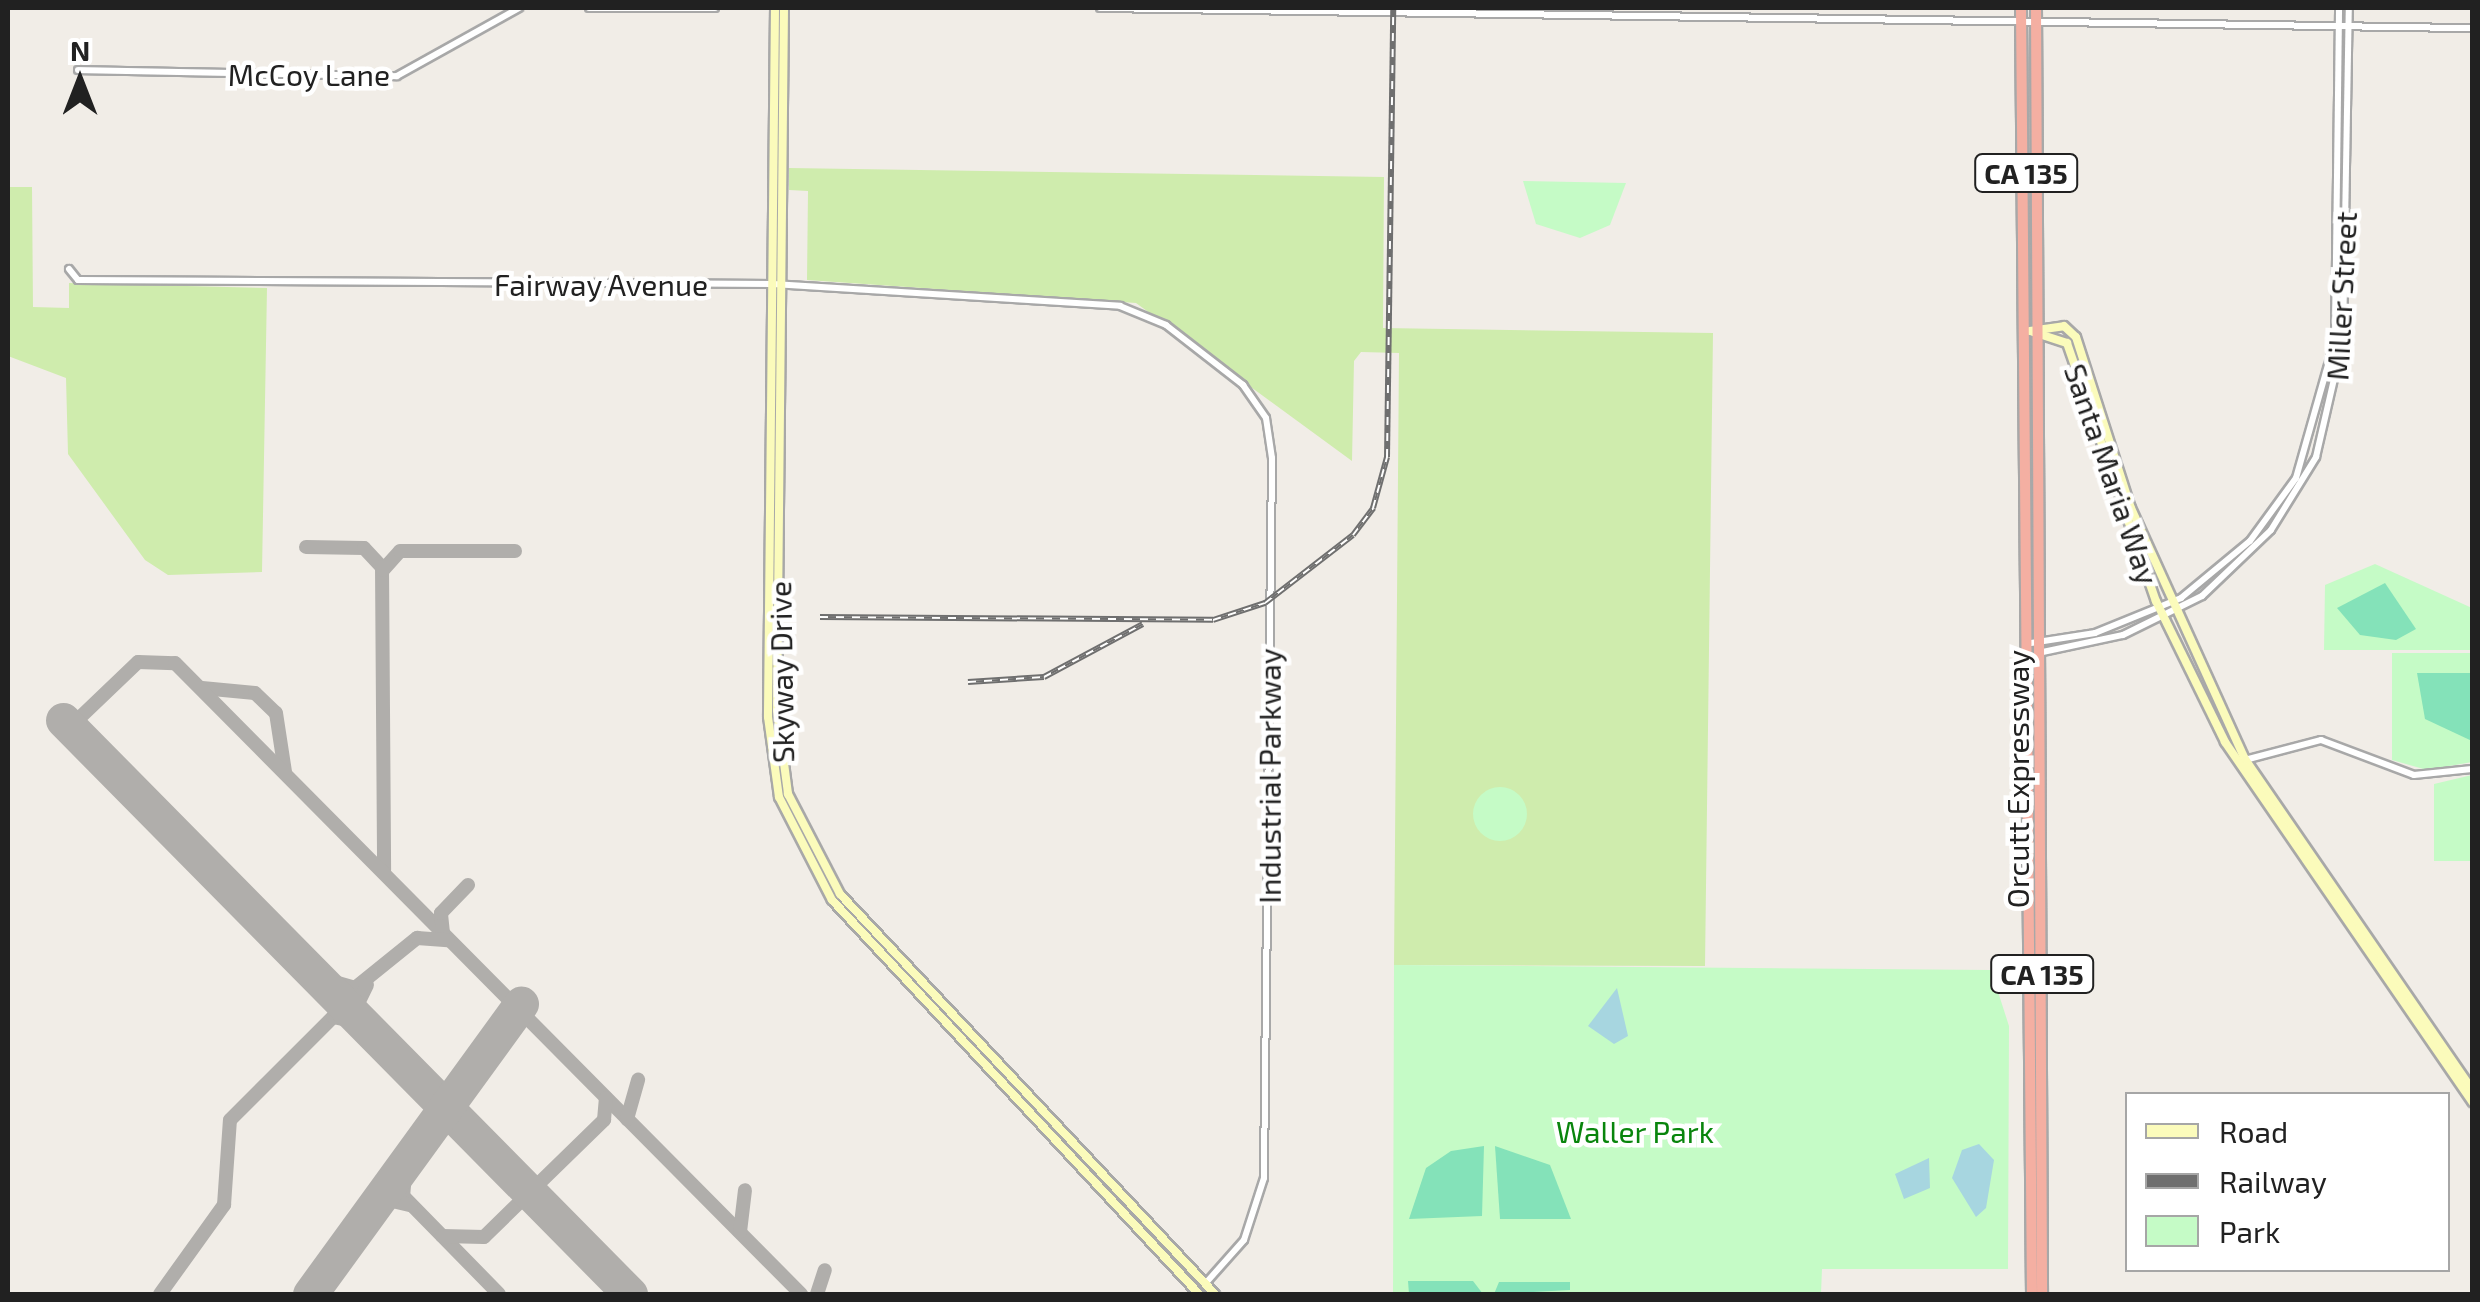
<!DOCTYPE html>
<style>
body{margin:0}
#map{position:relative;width:2480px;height:1302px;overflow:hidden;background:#f1ede7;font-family:"Exo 2",sans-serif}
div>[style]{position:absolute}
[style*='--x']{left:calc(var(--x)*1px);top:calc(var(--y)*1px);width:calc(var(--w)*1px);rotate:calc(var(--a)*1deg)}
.grass>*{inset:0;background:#cfecad}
.park>*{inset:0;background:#c5fbc6}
.round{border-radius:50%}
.pitch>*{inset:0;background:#84e2b9}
.water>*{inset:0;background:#a7d6e0}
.taxiway>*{height:14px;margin:-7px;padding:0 7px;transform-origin:7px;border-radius:7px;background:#b0aeab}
.runway>*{height:35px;margin:-17.5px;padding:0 17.5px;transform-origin:17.5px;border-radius:17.5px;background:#b0aeab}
.roads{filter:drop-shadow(2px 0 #a8a8a8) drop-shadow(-2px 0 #a8a8a8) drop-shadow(0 2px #a8a8a8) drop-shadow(0 -2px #a8a8a8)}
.tertiary>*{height:6px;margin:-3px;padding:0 3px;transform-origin:3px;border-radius:3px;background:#fff}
.secondary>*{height:8px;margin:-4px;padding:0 4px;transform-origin:4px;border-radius:4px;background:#fbfbbb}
.trunk>*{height:10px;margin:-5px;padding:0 5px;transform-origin:5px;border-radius:5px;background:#f4afa2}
.rail>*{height:6px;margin-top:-3px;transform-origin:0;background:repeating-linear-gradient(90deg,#fff 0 8px,#6f6f6f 0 16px);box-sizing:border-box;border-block:2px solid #6f6f6f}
span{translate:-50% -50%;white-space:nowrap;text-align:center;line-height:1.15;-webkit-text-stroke:9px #fff;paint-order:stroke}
.shield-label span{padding:2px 8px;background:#fff;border:2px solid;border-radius:8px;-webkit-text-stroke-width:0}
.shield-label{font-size:28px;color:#212121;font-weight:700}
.street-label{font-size:30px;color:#212121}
.park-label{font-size:30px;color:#09850d}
.frame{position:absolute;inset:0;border:10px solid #212121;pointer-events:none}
.legend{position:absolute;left:2125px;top:1092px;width:325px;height:180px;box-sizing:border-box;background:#fff;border:2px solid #a6a6a6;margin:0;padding:12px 18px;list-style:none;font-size:30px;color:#212121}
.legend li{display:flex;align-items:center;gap:20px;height:50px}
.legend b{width:50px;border:2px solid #a6a6a6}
.north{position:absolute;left:30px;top:30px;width:100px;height:100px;-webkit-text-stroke:8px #fff;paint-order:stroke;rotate:0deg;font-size:28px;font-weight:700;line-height:40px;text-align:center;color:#212121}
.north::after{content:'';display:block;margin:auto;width:35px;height:45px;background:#212121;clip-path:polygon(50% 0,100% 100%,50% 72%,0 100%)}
</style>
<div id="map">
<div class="grass">
<div style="clip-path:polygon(789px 168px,1384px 177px,1383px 328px,1713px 333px,1705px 966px,1394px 965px,1399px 353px,1361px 352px,1354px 361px,1352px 461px,1136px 303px,807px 280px,808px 191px,789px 190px)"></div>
<div style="clip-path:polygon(8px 187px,32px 187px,33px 307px,69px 308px,69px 283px,267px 288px,262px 572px,168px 575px,145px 560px,68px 454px,66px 378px,8px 356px)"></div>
</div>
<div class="park">
<div style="clip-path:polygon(1523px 181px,1626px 183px,1610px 225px,1580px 238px,1536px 224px)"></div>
<div style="clip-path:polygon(2375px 564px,2472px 608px,2472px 650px,2324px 650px,2325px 585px)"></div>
<div style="clip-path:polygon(2392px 653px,2472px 653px,2472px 762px,2427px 770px,2392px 760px)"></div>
<div style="clip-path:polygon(2472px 775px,2472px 861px,2434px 861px,2434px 784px)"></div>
<div class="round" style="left:1473px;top:787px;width:54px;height:54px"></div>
<div style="clip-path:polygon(1394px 965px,1991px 970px,2009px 1026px,2008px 1269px,1822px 1269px,1821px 1294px,1393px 1294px)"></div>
</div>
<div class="pitch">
<div style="clip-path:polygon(2385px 583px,2416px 629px,2396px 640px,2360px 635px,2337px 608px)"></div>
<div style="clip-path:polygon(2417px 673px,2472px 673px,2472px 741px,2425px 719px)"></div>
<div style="clip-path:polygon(1484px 1146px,1482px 1216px,1409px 1219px,1426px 1168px,1451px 1151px)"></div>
<div style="clip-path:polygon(1495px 1146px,1550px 1165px,1571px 1219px,1500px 1219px)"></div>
<div style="clip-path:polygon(1408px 1281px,1473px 1281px,1483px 1294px,1409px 1294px)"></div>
<div style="clip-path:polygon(1499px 1282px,1570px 1282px,1570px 1290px,1494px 1294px)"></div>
</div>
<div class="water">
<div style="clip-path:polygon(1617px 988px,1628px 1036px,1614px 1044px,1588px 1026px)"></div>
<div style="clip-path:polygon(1979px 1144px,1994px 1160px,1986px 1208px,1976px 1217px,1952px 1178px,1962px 1150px)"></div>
<div style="clip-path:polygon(1929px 1158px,1930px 1188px,1904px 1199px,1895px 1174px)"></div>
</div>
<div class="taxiway">
<div style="--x:306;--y:547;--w:58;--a:1"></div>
<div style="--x:364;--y:548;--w:26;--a:47"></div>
<div style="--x:382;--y:567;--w:303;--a:89.6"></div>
<div style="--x:383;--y:570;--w:25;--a:-48"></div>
<div style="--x:400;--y:551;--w:115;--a:0"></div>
<div style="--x:202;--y:688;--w:53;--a:5.4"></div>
<div style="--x:255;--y:693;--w:29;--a:44"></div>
<div style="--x:276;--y:713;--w:60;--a:81.3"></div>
<div style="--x:70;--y:727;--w:94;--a:-43.7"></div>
<div style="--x:138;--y:662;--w:37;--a:2"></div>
<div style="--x:175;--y:663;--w:889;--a:45.23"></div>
<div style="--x:443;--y:933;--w:20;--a:-96"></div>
<div style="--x:441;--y:913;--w:39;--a:-46"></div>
<div style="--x:317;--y:977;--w:40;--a:16"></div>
<div style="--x:355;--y:988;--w:80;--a:-38.9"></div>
<div style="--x:417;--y:938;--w:31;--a:4"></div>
<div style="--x:367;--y:985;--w:25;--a:116"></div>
<div style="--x:356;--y:1008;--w:27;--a:59"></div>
<div style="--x:627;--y:1119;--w:41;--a:-74.2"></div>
<div style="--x:406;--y:1163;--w:33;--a:95"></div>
<div style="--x:403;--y:1196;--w:137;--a:45.6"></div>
<div style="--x:367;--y:1216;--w:26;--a:-37"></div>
<div style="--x:388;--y:1200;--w:23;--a:13"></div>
<div style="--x:740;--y:1232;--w:42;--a:-83.2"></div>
<div style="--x:442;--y:1236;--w:42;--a:1.4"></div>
<div style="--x:484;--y:1237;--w:168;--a:-44.3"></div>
<div style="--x:604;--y:1120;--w:22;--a:-85"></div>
<div style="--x:160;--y:1294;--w:110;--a:-54.3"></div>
<div style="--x:224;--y:1205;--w:85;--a:-86"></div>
<div style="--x:230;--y:1120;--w:146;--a:-45"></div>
<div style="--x:333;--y:1017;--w:30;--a:12"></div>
<div style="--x:817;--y:1294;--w:25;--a:-72"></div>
</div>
<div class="runway">
<div style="--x:63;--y:720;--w:807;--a:45.35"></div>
<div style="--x:310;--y:1294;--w:359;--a:-54"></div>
</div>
<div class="roads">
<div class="tertiary">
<div style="--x:589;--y:8;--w:126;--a:0"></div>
<div style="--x:1100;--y:8;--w:1372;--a:0.84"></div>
<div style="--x:78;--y:70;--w:319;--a:1.1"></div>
<div style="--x:397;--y:76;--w:140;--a:-29.1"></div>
<div style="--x:69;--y:269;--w:14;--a:51"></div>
<div style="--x:78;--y:280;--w:695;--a:0.33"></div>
<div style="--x:773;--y:284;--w:348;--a:3.6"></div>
<div style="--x:1120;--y:306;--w:50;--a:22.4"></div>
<div style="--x:1166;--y:325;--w:98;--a:37.9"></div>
<div style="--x:1243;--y:385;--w:40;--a:55.1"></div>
<div style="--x:1266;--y:418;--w:40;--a:81.5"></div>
<div style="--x:1272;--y:458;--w:720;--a:90.64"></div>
<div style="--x:1264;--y:1178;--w:65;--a:107.9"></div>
<div style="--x:1244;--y:1240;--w:59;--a:131.6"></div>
<div style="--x:2031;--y:643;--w:65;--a:-8.9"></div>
<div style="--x:2095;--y:633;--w:93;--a:-22.1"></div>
<div style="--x:2181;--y:598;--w:89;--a:-39.6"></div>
<div style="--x:2250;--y:541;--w:78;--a:-53.9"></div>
<div style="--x:2296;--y:478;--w:143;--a:-74.2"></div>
<div style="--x:2335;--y:340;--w:332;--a:-89.3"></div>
<div style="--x:2038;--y:653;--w:87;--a:-12"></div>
<div style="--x:2123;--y:635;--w:88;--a:-26.3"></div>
<div style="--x:2202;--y:596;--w:95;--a:-43.7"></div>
<div style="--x:2271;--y:530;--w:86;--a:-58.3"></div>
<div style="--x:2316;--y:457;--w:120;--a:-77"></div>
<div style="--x:2343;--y:340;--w:332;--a:-89"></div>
<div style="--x:2241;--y:761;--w:83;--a:-14.7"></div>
<div style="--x:2321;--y:740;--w:99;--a:20.6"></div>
<div style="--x:2414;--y:775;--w:58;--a:-5.9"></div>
</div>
<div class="secondary">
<div style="--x:775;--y:8;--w:709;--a:90.57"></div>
<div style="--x:768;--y:717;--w:81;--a:82.2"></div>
<div style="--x:779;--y:797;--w:116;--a:62.8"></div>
<div style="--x:832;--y:900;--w:538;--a:47.03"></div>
<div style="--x:784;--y:8;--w:702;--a:90.57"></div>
<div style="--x:777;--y:710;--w:85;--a:82.5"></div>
<div style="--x:788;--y:794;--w:113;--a:62.5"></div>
<div style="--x:840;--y:894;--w:548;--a:46.85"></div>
<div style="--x:2030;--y:331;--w:34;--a:-8"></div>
<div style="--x:2064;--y:326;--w:16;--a:43"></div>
<div style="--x:2076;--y:337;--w:180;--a:72.2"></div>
<div style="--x:2131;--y:508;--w:276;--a:65.6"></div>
<div style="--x:2245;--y:759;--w:401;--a:55.5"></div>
<div style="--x:2033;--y:332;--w:36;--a:18"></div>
<div style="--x:2067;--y:343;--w:273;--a:71"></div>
<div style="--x:2156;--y:601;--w:157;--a:63.9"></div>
<div style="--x:2225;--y:742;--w:437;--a:55.5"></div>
</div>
<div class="trunk">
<div style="--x:2021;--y:8;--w:1286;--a:89.51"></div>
<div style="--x:2036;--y:8;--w:1286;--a:89.73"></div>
</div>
</div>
<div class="rail">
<div style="--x:820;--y:617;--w:393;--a:0.4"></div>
<div style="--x:1213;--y:620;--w:55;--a:-18.1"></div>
<div style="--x:1265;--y:603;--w:111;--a:-37.7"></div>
<div style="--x:1353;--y:535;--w:34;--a:-53"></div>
<div style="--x:1373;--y:508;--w:53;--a:-74.6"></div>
<div style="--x:1387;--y:457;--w:449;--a:-89.2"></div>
<div style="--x:968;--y:682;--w:76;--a:-3.8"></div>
<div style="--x:1044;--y:677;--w:112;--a:-28.2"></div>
</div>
<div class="shield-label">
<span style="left:2026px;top:173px">CA 135</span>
<span style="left:2042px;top:974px">CA 135</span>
</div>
<div class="street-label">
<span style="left:309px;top:74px">McCoy Lane</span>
<span style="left:601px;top:284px">Fairway Avenue</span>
<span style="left:2341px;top:296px;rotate:-87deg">Miller Street</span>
<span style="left:2112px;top:474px;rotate:71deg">Santa Maria Way</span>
<span style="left:781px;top:672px;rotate:-91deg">Skyway Drive</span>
<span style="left:1269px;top:776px;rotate:-90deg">Industrial Parkway</span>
<span style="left:2017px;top:779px;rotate:-90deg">Orcutt Expressway</span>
</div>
<div class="park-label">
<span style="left:1635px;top:1131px">Waller Park</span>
</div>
<div class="frame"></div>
<ul class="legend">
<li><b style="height:12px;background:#fbfbbb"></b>Road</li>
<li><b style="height:12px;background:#6f6f6f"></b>Railway</li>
<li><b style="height:28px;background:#c5fbc6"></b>Park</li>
</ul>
<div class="north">N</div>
</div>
